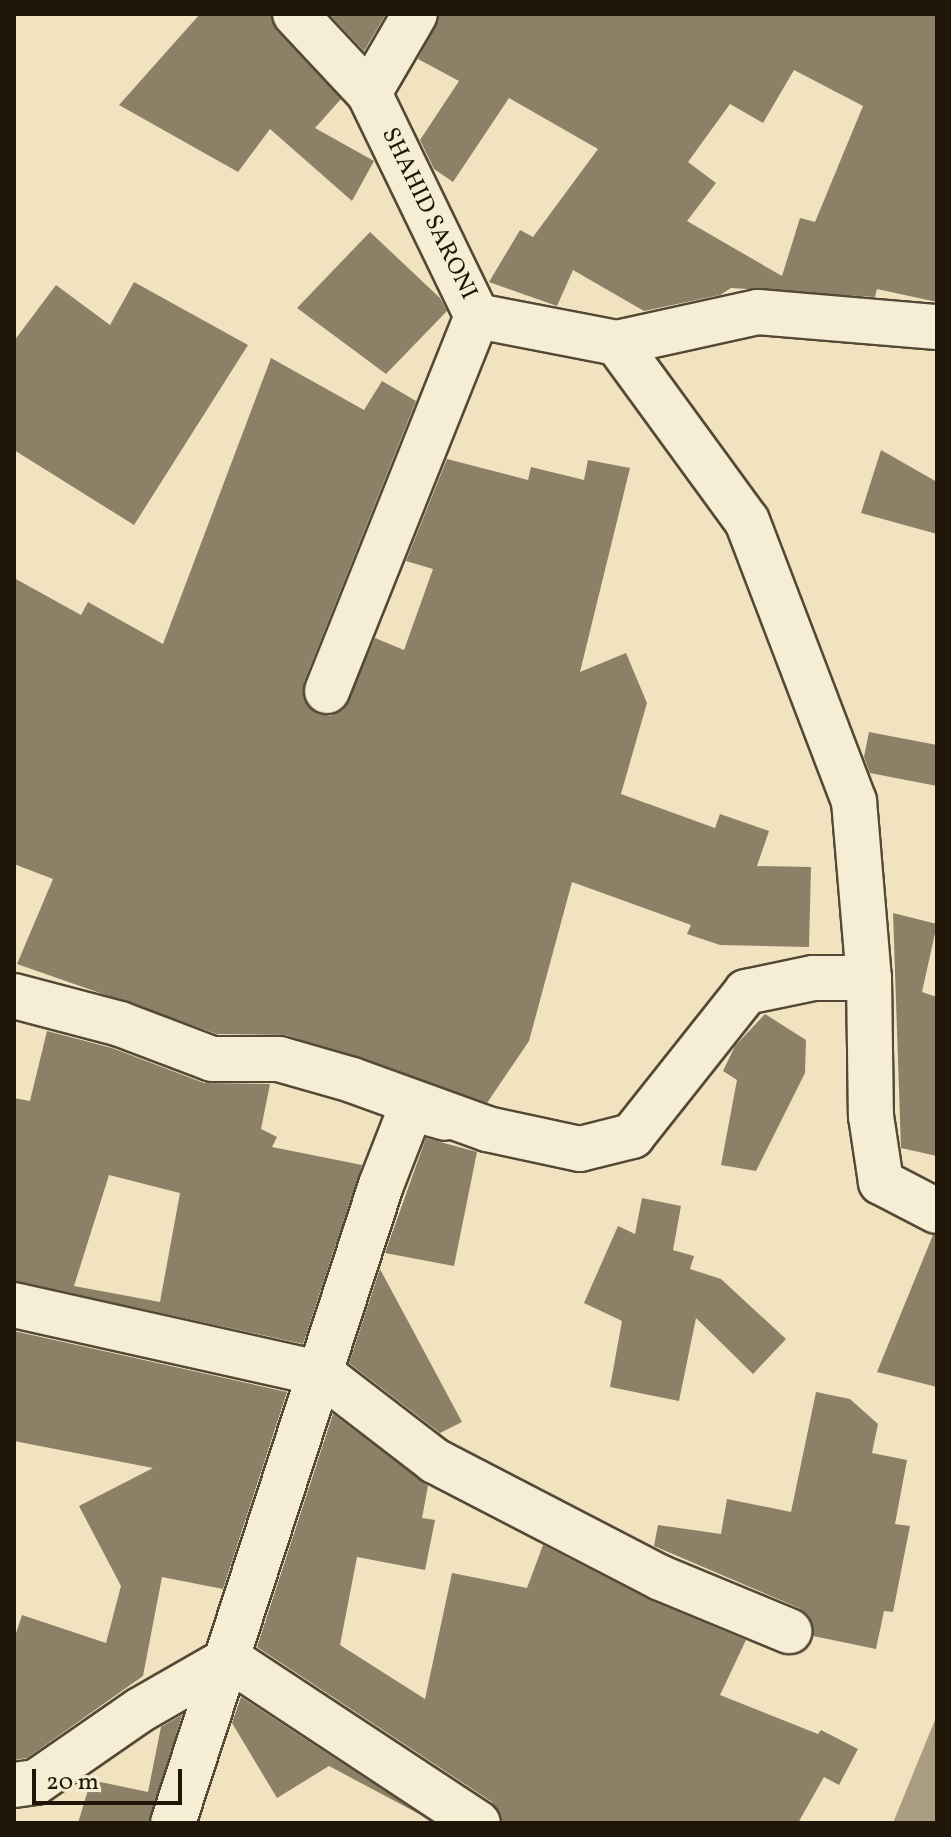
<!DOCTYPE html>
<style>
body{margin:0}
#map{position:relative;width:951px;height:1837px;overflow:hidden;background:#f1e3bf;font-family:Vollkorn,serif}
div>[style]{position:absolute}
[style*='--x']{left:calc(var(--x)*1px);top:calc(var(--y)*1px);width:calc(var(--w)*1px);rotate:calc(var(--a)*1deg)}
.water>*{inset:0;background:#aa9d81}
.building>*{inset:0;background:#8c8167}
.roads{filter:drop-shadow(2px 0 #544936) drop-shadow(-2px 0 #544936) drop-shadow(0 2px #544936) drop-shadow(0 -2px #544936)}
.minor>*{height:44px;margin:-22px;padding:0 22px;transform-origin:22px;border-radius:22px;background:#f6edd5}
span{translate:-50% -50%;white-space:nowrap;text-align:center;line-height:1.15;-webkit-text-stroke:8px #f6edd5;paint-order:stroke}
.street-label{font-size:24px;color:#1f1608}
.frame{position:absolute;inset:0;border:16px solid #1f1608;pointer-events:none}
.scale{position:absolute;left:32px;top:1769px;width:150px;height:36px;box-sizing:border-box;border:4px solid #1f1608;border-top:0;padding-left:10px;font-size:24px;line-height:28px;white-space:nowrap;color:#1f1608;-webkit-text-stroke:6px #f6edd5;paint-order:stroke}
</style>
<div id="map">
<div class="water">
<div style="clip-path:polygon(937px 1715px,937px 1823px,893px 1823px)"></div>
</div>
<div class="building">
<div style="clip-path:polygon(200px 14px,271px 14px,277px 31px,341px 99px,315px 128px,374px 161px,352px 201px,270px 129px,238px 172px,119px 105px)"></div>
<div style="clip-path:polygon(329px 14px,386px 14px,364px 51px)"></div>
<div style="clip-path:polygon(evenodd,440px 14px,937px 14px,937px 302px,877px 289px,875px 297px,731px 288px,720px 295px,644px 311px,573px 270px,557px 306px,489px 282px,520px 230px,533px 237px,598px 149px,509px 98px,453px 182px,434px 169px,420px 140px,459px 81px,418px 59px,440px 14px,794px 70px,863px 106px,815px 222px,800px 218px,782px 276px,687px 221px,716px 183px,688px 162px,730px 104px,763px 123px,794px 70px)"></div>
<div style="clip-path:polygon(370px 232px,440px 298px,447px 311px,386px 374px,297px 308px)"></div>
<div style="clip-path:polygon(134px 282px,248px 345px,134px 525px,14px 450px,14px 341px,56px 285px,110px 325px)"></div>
<div style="clip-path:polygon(271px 358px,364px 410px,382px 381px,416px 401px,304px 682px,308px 707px,330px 716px,343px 710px,375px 638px,404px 650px,433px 569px,406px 561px,447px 459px,528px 480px,531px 467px,584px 480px,588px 460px,630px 468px,580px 672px,626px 653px,647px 703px,621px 794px,715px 828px,720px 814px,769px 831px,757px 866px,811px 867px,809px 947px,720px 945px,687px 934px,691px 925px,572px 882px,529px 1041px,487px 1103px,286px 1035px,217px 1034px,17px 964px,53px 879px,14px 864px,14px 578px,81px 615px,88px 602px,163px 644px)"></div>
<div style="clip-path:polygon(881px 450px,937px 482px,937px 534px,861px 513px)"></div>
<div style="clip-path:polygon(869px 732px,937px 745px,937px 786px,870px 773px,864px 757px)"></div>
<div style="clip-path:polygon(893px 913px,937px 924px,922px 992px,937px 997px,937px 1156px,901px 1148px)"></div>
<div style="clip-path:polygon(765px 1014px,806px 1040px,805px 1073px,756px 1171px,721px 1165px,737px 1080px,723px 1071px,735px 1046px)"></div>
<div style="clip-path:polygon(evenodd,47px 1031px,112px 1048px,204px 1083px,270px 1084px,261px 1129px,277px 1137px,272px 1147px,362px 1165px,303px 1344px,14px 1281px,14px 1098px,30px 1101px,47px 1031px,109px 1175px,180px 1193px,160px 1302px,74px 1286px,109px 1175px)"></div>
<div style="clip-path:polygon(426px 1138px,477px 1152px,454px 1266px,385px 1253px)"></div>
<div style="clip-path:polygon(642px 1198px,681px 1206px,673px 1250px,694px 1256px,690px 1269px,721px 1279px,786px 1339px,753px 1374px,696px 1318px,679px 1401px,610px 1387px,622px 1321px,584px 1303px,618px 1226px,635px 1234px)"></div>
<div style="clip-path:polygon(933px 1235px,937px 1236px,937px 1387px,877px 1372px)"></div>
<div style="clip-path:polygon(380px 1269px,462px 1422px,440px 1433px,349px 1363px)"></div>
<div style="clip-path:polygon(14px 1331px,287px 1392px,223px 1589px,162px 1577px,143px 1676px,27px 1758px,14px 1760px,14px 1639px,22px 1615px,106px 1643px,121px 1586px,79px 1506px,153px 1468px,14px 1441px)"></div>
<div style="clip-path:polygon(816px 1392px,850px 1399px,878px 1424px,872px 1453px,907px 1460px,895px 1524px,910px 1526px,893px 1612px,884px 1611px,876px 1649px,813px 1636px,809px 1616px,799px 1608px,654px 1546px,658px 1525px,721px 1534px,727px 1499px,791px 1512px)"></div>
<div style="clip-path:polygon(333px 1414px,428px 1486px,422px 1518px,435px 1520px,425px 1570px,357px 1557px,340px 1645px,425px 1699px,452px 1573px,527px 1588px,543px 1545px,650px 1600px,746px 1640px,720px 1695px,818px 1734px,821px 1730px,858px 1749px,839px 1785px,824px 1777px,798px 1823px,503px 1823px,492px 1802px,257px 1647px)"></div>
<div style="clip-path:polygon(241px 1697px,421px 1815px,329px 1766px,277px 1798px,232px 1723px)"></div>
<div style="clip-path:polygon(182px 1715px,149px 1823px,78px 1823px,91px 1780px,148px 1792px,161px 1727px)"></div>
</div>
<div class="roads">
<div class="minor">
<div style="--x:295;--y:14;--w:108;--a:46.9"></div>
<div style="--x:369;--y:93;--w:248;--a:64.2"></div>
<div style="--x:477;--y:316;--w:143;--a:10.9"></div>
<div style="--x:617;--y:343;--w:144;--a:-12.4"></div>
<div style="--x:758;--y:312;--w:180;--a:4.8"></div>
<div style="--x:369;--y:93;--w:91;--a:-59.8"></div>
<div style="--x:617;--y:343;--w:220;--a:53.9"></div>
<div style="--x:747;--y:521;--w:300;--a:69.1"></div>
<div style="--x:854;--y:801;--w:178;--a:85.2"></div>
<div style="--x:869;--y:978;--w:138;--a:89.2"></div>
<div style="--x:871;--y:1116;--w:67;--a:81.4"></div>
<div style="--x:881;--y:1182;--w:63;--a:27.4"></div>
<div style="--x:327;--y:691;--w:404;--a:-68.2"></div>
<div style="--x:14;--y:996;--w:110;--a:14.8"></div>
<div style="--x:120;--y:1024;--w:98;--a:20.8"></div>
<div style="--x:212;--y:1059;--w:67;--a:0"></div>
<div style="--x:279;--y:1059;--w:76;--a:16"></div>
<div style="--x:352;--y:1080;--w:144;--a:19.9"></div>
<div style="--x:487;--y:1129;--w:95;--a:12.1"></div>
<div style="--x:580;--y:1149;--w:54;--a:-14"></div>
<div style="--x:632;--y:1136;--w:184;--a:-51.6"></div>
<div style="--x:746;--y:992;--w:68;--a:-11.8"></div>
<div style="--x:813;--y:978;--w:56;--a:0"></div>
<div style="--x:14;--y:1305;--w:316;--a:12.6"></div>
<div style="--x:322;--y:1374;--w:143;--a:37.6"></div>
<div style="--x:435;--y:1461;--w:254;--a:27.4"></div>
<div style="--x:661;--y:1578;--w:139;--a:22.5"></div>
<div style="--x:14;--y:1785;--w:22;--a:-8"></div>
<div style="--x:36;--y:1782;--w:126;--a:-34.7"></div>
<div style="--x:140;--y:1710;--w:103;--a:-29.8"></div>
<div style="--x:229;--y:1659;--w:298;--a:33.4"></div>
<div style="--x:173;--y:1823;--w:671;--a:-71.94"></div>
<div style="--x:381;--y:1185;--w:83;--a:-68.7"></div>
<div style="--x:411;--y:1108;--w:35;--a:16"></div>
</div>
</div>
<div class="street-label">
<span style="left:428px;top:214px;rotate:64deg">SHAHID SARONI</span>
</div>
<div class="frame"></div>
<div class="scale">20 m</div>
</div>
